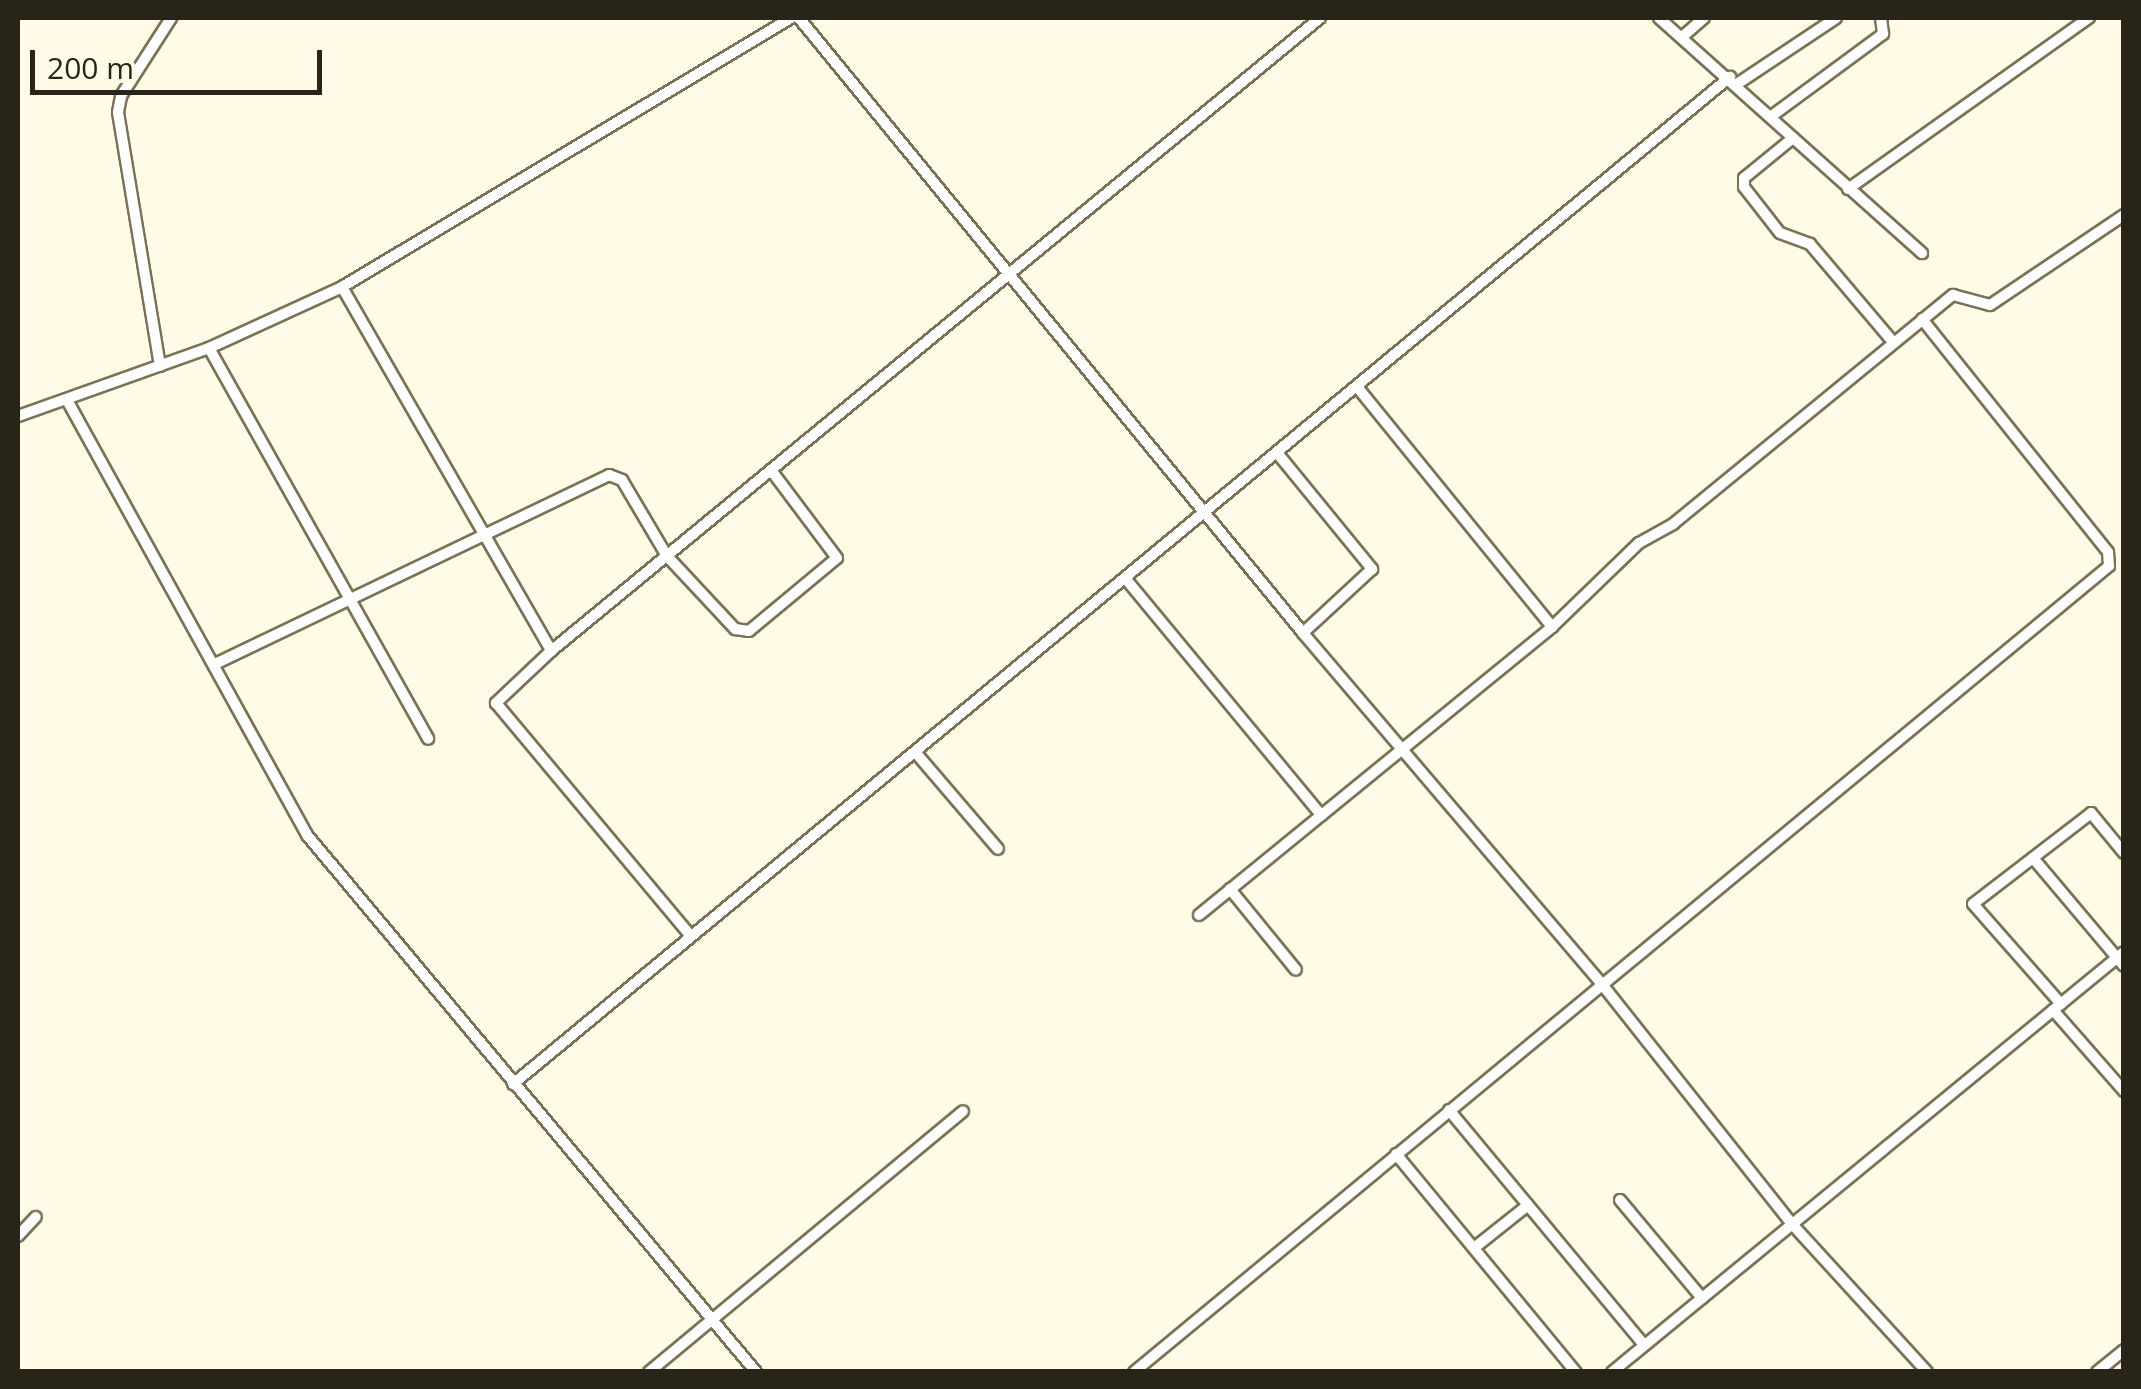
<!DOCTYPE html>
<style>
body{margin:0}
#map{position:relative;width:2141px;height:1389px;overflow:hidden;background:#fffbe7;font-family:"Open Sans",sans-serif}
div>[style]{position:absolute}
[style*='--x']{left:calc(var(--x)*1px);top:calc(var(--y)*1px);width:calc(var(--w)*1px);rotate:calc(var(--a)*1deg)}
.roads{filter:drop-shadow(2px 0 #797254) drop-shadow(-2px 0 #797254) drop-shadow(0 2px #797254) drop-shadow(0 -2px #797254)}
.street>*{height:10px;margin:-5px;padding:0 5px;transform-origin:5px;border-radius:5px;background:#fff}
span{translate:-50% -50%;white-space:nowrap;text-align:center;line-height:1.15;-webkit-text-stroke:8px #fffbe7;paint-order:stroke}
.frame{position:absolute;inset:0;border:20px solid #282518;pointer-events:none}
.scale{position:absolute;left:30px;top:50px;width:292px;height:45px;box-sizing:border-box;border:5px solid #282518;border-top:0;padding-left:12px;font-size:30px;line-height:35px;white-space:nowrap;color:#282518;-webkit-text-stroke:8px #fffbe7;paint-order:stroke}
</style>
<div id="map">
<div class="roads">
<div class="street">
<div style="--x:799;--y:18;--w:795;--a:50.66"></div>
<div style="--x:1303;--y:633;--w:460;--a:49.6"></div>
<div style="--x:1601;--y:983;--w:308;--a:51.6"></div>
<div style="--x:1792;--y:1224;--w:200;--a:47.6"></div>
<div style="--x:1659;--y:18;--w:353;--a:41.8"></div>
<div style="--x:1682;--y:37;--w:29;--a:-41"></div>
<div style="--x:1737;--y:84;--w:119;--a:-33.7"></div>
<div style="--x:1773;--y:115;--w:137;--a:-36.4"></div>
<div style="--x:1883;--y:34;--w:16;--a:-97"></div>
<div style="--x:1793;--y:138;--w:63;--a:140.8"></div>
<div style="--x:1744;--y:178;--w:9;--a:90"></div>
<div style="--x:1744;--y:187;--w:58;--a:52"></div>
<div style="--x:1780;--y:233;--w:32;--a:20"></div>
<div style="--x:1810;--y:244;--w:128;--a:49.7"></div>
<div style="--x:1848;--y:189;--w:296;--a:-35.4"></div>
<div style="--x:342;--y:287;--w:420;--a:60.1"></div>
<div style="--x:551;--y:651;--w:996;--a:-39.46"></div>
<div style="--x:209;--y:348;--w:448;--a:60.7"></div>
<div style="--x:160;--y:366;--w:257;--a:-99.4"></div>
<div style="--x:118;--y:112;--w:16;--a:-79"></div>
<div style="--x:121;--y:96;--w:93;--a:-57.3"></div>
<div style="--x:1358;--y:388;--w:308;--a:50.9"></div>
<div style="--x:67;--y:400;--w:497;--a:61.1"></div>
<div style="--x:307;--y:835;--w:700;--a:50.1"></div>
<div style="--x:18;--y:416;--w:203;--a:-19.6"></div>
<div style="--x:209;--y:348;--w:146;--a:-24.6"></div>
<div style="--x:342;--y:287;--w:523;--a:-30.93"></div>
<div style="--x:1278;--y:454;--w:149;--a:50.7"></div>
<div style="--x:1372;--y:569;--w:94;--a:137.2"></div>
<div style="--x:1125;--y:578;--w:308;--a:50.4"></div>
<div style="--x:551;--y:651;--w:76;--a:136.6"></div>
<div style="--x:496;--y:703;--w:304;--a:50.1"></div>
<div style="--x:217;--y:663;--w:435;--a:-25.6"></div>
<div style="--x:609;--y:475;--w:14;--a:21"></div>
<div style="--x:622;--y:480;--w:88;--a:59.4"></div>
<div style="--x:667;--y:556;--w:100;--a:47"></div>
<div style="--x:735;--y:629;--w:14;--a:8"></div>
<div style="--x:749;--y:631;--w:114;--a:-39.7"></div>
<div style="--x:837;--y:558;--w:110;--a:-126.9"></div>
<div style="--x:916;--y:753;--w:126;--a:49.5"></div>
<div style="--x:2033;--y:858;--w:141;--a:49.9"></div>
<div style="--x:1230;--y:889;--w:104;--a:50.8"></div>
<div style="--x:1199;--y:915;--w:456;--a:-39.2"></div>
<div style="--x:1552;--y:627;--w:121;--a:-44"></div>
<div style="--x:1639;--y:543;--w:39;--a:-29"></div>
<div style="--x:1673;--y:524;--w:362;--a:-39.3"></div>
<div style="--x:1953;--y:295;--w:38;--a:15"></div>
<div style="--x:1990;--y:305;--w:161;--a:-33.9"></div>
<div style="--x:2061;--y:1004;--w:133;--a:-131.3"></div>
<div style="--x:1973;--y:904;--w:149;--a:-37.6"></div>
<div style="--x:2091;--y:813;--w:52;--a:50.5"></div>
<div style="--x:2053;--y:1010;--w:108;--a:48.8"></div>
<div style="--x:513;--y:1084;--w:1580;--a:-39.61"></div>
<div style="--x:1449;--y:1110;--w:305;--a:50.3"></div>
<div style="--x:1396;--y:1154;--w:283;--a:50.5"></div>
<div style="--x:1620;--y:1200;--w:128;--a:50.1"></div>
<div style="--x:18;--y:1236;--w:26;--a:-47"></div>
<div style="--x:1474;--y:1248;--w:69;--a:-38.5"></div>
<div style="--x:649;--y:1372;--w:408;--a:-39.7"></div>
<div style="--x:1134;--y:1372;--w:1265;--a:-39.58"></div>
<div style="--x:2109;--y:566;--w:14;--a:-94"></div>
<div style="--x:2108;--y:552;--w:298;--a:-128.6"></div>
<div style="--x:1612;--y:1372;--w:662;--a:-39.36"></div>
<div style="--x:2097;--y:1372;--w:35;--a:-39"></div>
</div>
</div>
<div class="frame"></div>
<div class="scale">200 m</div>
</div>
